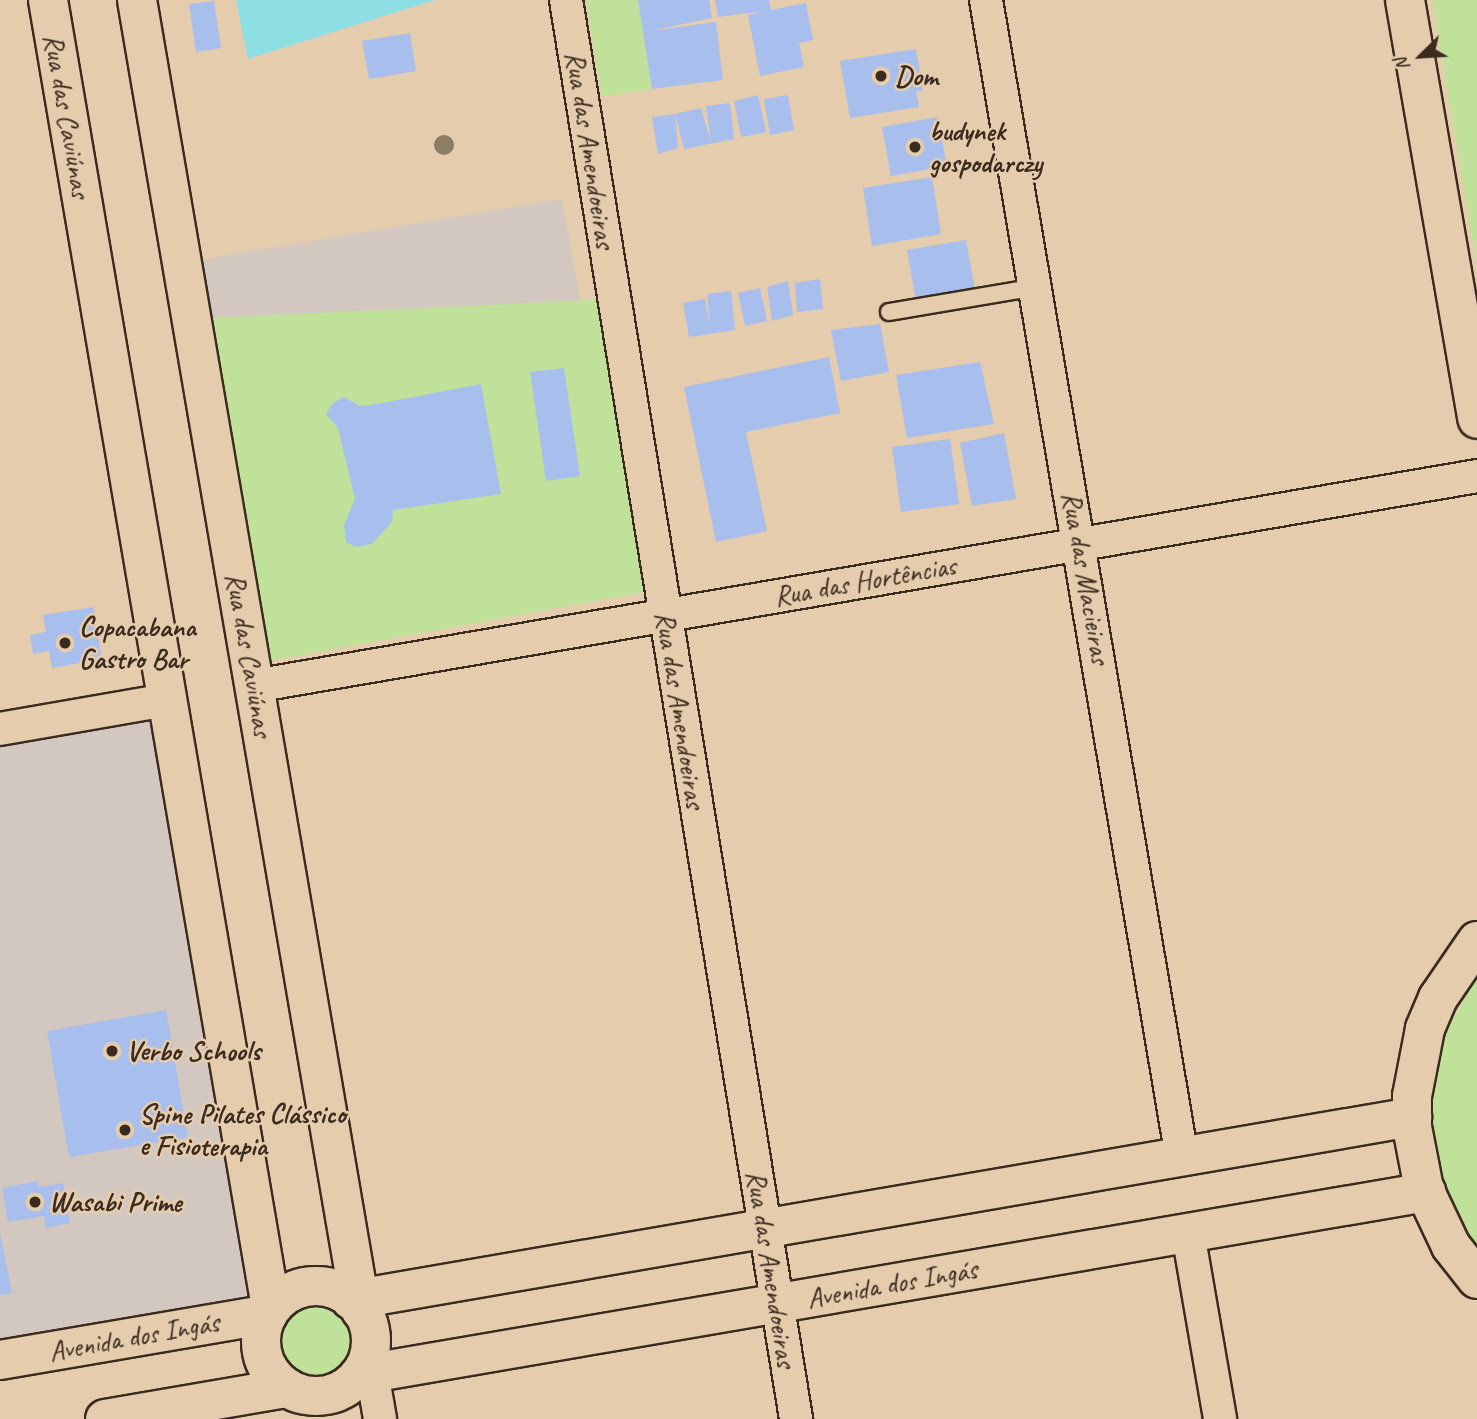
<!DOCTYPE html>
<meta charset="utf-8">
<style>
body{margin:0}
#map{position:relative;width:1477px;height:1419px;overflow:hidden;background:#e4ccad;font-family:Caveat,sans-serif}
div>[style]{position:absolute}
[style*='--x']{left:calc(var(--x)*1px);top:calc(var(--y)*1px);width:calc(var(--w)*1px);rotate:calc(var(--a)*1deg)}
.built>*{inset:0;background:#d2c8c0}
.green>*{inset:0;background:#c0e19a}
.round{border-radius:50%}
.water>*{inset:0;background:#8edfe4}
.building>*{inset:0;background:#a8beec}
.roads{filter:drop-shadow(2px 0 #3b2a1e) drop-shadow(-2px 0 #3b2a1e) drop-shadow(0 2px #3b2a1e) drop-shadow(0 -2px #3b2a1e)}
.service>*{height:16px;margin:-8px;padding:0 8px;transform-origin:8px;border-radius:8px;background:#e4ccad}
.minor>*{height:32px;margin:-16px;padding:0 16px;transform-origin:16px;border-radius:16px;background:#e4ccad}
.tertiary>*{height:38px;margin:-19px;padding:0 19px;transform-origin:19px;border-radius:19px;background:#e4ccad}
.tertiary>.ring{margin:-19px;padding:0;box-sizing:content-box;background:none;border:38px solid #e4ccad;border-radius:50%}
.trees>*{width:20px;height:20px;margin:-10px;border-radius:50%;background:#8e7d65}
.dots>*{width:19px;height:19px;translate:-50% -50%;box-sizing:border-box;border:4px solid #e4ccad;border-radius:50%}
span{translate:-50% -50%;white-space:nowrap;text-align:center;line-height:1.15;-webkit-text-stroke:5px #e4ccad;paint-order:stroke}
.poi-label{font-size:28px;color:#3b2a1e;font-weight:700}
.left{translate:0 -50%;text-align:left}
.street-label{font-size:28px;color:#3b2a1e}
.north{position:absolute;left:1386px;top:21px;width:70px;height:70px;-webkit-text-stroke:5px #e4ccad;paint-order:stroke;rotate:246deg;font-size:19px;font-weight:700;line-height:28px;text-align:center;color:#3b2a1e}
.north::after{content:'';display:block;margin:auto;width:24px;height:32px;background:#3b2a1e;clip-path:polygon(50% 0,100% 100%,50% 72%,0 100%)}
</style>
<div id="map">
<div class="built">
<div style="clip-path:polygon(562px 199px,581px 304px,212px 318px,200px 260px)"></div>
<div style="clip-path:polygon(157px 706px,256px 1296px,0 1344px,0 731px)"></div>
</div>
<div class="green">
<div style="clip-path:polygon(586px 0,638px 0,652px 89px,602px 97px)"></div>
<div style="clip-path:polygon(1432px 0,1477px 0,1477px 266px)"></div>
<div style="clip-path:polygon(613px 299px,666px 588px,269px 661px,212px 318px)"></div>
<div style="clip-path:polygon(1477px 975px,1477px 1248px,1442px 1179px,1431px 1119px,1433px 1089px,1447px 1030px)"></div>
<div class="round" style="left:275px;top:1300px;width:82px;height:82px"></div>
</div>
<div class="water">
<div style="clip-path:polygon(236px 0,435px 0,248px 59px)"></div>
</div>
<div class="building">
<div style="clip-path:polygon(638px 0,709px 0,712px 18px,650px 31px,716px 22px,723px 80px,652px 89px)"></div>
<div style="clip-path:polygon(715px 0,769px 0,771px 10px,806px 3px,813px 40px,799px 43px,804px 67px,760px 76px,748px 15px,764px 11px,718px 17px)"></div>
<div style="clip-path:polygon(214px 1px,221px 48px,196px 52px,189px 4px)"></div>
<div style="clip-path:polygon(410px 33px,416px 71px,369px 79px,362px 41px)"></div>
<div style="clip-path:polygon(916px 49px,923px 91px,916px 91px,919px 107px,850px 118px,840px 61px)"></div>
<div style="clip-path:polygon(758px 95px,766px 132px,741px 137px,734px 101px)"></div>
<div style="clip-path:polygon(788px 95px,794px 130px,770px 135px,764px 99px)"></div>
<div style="clip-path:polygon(730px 103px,734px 139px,684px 149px,675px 114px,701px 108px,711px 142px,706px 106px)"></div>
<div style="clip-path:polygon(675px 114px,678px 148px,658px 154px,652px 117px)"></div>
<div style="clip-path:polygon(938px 117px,947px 166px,891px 176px,882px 127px)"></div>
<div style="clip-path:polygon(932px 177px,941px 234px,872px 246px,863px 188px)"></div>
<div style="clip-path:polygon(966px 240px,975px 290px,916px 300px,907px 250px)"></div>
<div style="clip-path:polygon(820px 279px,823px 309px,797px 312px,795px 283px)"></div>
<div style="clip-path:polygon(788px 281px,793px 315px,772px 321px,767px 287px)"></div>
<div style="clip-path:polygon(760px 288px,767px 321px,745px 326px,738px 293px)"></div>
<div style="clip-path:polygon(731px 291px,735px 330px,689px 337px,683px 303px,705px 299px,710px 327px,707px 294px)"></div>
<div style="clip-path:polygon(880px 324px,889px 372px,841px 381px,831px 330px)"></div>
<div style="clip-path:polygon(829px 357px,840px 413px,746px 432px,767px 531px,716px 542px,684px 387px)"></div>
<div style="clip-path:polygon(980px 362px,994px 424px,907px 438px,896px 375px)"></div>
<div style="clip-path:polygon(564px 368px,580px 476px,546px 481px,530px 372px)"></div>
<div style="clip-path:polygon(481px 384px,501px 494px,393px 510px,392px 522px,372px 544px,356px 547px,346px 542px,344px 525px,355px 499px,338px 428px,326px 414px,333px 403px,344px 397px,360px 406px,371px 405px)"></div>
<div style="clip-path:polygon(1004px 433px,1016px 499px,972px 506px,960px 443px)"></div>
<div style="clip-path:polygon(950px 439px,959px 504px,901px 512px,892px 447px)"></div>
<div style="clip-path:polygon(93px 607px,102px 659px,52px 668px,49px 651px,33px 654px,30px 635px,46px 632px,43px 615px)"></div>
<div style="clip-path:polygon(166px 1010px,188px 1137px,69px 1157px,47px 1031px)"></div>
<div style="clip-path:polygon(38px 1181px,39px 1187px,63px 1183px,70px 1223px,46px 1228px,44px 1216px,8px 1222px,2px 1188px)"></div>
<div style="clip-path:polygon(0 1233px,12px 1293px,0 1295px)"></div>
</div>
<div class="roads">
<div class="service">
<div style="--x:889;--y:312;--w:150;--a:-9.6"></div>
</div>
<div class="minor">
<div style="--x:566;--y:0;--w:1438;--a:80.79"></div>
<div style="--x:986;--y:0;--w:1173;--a:80.39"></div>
<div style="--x:254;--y:686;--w:1241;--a:-9.74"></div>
<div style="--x:0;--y:729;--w:169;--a:-9.9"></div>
<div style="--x:1188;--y:1233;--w:189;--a:80.2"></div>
<div style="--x:369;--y:1355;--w:65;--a:80.2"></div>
</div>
<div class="tertiary">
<div style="--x:48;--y:0;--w:1327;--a:80.32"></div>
<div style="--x:137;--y:0;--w:1330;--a:80.3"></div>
<div style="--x:1405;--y:0;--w:425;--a:80.2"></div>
<div style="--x:1477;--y:941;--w:69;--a:124.4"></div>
<div style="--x:1438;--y:998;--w:34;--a:113"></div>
<div style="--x:1425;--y:1029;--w:68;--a:101"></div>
<div style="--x:1412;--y:1096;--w:31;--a:90"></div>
<div style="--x:1412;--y:1127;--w:63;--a:79"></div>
<div style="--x:1424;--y:1189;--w:63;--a:64.7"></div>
<div style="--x:1451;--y:1246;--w:42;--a:51.8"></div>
<div class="ring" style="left:261px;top:1286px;width:72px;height:72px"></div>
<div style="--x:351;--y:1300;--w:1077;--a:-9.79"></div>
<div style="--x:0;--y:1360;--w:272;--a:-9.7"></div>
<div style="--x:359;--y:1375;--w:1083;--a:-9.73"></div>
<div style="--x:105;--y:1419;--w:185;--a:-9.7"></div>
</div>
</div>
<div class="trees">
<div style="left:444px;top:145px"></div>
</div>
<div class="dots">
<div style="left:881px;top:76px;background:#3b2a1e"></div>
<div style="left:915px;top:147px;background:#3b2a1e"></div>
<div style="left:65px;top:643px;background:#3b2a1e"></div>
<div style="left:112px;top:1051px;background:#3b2a1e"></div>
<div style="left:125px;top:1130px;background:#3b2a1e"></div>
<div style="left:35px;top:1202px;background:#3b2a1e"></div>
</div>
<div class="poi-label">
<span class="left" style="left:895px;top:76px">Dom</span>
<span class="left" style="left:929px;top:147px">budynek<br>gospodarczy</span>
<span class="left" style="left:79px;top:643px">Copacabana<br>Gastro Bar</span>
<span class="left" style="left:126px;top:1051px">Verbo Schools</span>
<span class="left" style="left:139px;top:1130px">Spine Pilates Clássico<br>e Fisioterapia</span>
<span class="left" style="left:49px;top:1202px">Wasabi Prime</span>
</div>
<div class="street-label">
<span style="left:67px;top:116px;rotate:80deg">Rua das Caviúnas</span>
<span style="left:590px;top:150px;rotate:81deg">Rua das Amendoeiras</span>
<span style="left:1086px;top:578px;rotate:80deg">Rua das Macieiras</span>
<span style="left:865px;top:581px;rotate:-10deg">Rua das Hortências</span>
<span style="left:249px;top:655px;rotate:80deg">Rua das Caviúnas</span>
<span style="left:680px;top:710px;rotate:81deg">Rua das Amendoeiras</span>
<span style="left:771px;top:1269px;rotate:81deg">Rua das Amendoeiras</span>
<span style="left:892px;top:1284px;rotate:-10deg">Avenida dos Ingás</span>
<span style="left:134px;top:1337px;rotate:-10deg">Avenida dos Ingás</span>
</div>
<div class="north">N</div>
</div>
